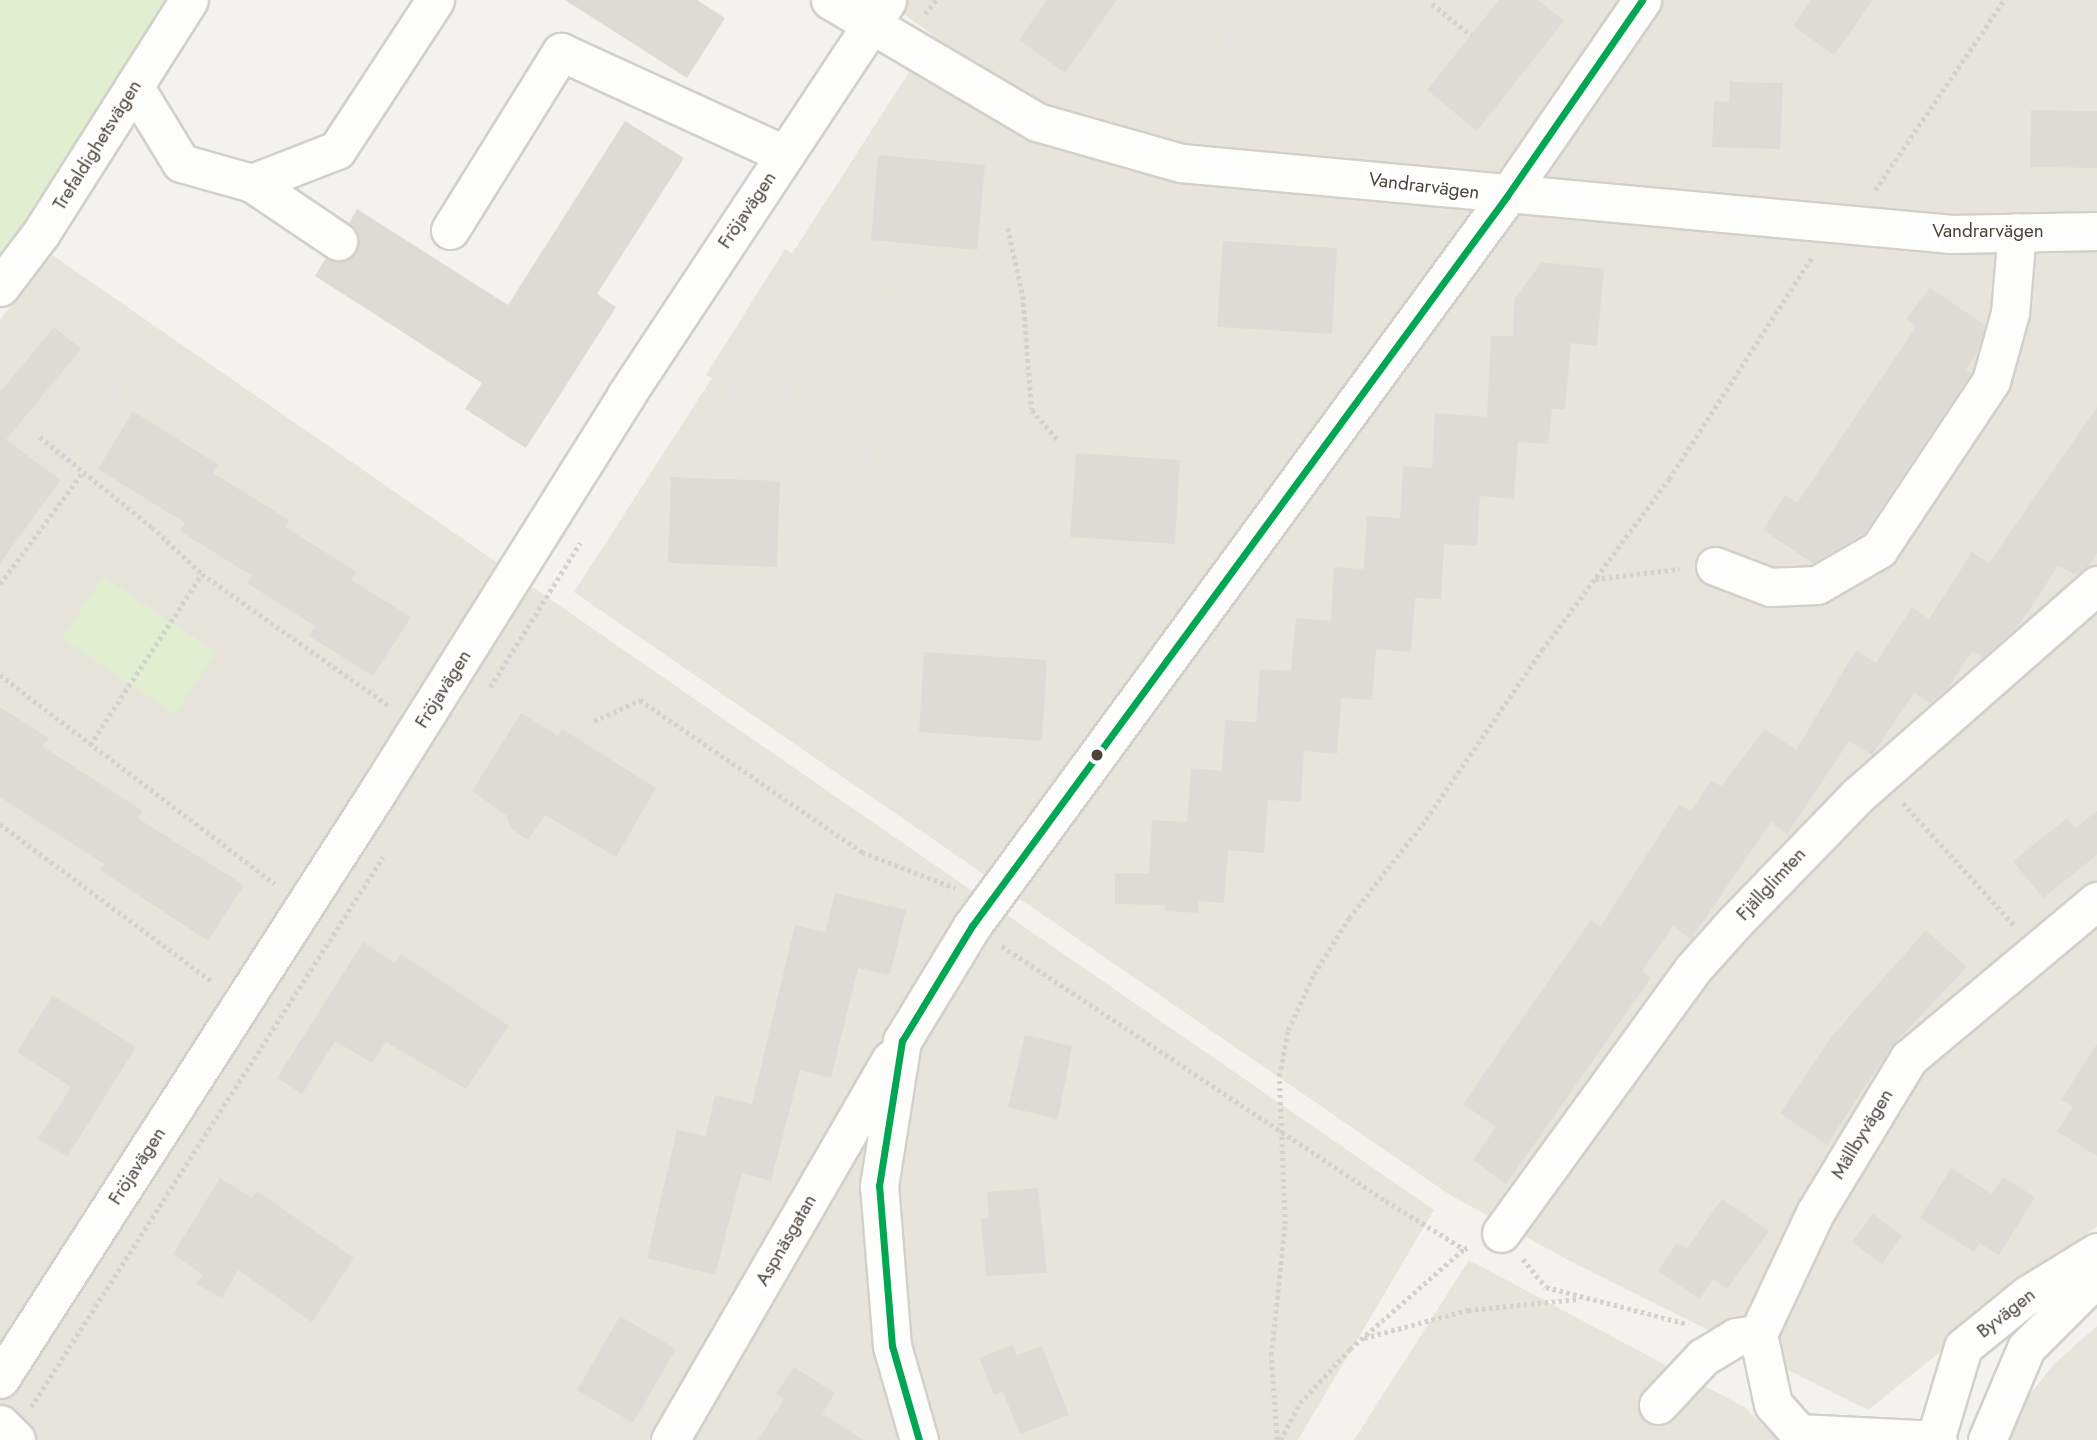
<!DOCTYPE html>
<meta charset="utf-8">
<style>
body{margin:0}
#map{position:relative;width:2097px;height:1440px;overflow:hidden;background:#f4f2ee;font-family:Jost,sans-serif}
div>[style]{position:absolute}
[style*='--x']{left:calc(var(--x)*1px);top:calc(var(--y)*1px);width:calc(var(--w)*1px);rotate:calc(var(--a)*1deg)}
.residential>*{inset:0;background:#e7e4dc}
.green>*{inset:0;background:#e1eecf}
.parking>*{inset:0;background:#e6e3df}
.building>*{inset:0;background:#dedbd6}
.path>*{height:4.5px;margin-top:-2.25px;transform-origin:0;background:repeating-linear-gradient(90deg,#d3d2cc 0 3.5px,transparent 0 7px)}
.roads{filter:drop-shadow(2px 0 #d2d0cb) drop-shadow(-2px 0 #d2d0cb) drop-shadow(0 2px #d2d0cb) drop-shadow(0 -2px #d2d0cb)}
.minor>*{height:37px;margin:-18.5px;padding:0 18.5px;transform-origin:18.5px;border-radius:18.5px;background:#fdfdfc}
.bus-1>*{height:7px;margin:-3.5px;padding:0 3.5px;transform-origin:3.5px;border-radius:3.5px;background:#00a651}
.dots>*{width:19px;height:19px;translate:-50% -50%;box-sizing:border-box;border:4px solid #fff;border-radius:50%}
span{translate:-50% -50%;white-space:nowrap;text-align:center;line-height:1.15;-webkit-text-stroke:7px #fff;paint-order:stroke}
.street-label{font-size:19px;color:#4b4439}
</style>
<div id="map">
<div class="residential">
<div style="clip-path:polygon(884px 0,2097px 0,2097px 1226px,1868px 1410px,1568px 1260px,1450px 1195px,574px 592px,933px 35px)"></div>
<div style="clip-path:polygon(52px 255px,1434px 1210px,1298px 1440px,28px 1440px,0 1407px,0 319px)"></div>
<div style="clip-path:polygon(1469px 1260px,1746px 1408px,1778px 1440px,1354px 1440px)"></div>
<div style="clip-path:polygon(2097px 1326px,2097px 1440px,1994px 1440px,2054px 1364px)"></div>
</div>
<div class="green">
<div style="clip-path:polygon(0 0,178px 0,0 266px)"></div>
<div style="clip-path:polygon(103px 577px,216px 652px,175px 714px,62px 638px)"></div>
</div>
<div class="parking">
<div style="clip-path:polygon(1252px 0,1369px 0,1284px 122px,1233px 87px,1211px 118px,1183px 98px)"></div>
<div style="clip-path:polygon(785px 249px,806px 262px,813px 252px,861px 279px,767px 429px,719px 409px,730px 386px,706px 375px)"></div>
<div style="clip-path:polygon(877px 288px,927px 317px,921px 335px,940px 347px,865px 466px,789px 423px)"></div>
<div style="clip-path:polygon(1146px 313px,1182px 338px,1124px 427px,1083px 406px)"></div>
<div style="clip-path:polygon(81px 349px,123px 386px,56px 477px,0 448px)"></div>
<div style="clip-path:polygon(1311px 353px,1334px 372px,1267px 464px,1244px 449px)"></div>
<div style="clip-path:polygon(1164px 566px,1187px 583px,1123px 672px,1130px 679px,1098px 655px)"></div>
<div style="clip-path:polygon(524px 634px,613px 696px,581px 743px,562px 730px,558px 736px,488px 690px)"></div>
</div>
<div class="building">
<div style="clip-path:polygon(565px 0,697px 0,725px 18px,687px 78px)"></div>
<div style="clip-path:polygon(1047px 0,1117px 0,1065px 73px,1019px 40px)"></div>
<div style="clip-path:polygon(1499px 0,1538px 0,1564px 21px,1477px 131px,1427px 90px)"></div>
<div style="clip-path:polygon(1811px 0,1873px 0,1834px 55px,1793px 26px)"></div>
<div style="clip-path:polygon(1730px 82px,1783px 83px,1780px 149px,1712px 147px,1714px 101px,1729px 102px)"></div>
<div style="clip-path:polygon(2031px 110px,2097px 111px,2097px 168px,2030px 167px)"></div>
<div style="clip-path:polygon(625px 121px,684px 158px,597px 294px,616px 307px,526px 448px,465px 409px,482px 383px,315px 276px,326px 258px,347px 260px,356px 252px,357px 232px,349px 223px,357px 209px,508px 305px)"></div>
<div style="clip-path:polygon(878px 155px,985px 165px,977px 250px,871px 240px)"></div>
<div style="clip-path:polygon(1223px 241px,1337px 248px,1332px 334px,1217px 327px)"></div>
<div style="clip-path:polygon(1542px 262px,1604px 269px,1597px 346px,1571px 343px,1565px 409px,1552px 409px,1548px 444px,1518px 442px,1514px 499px,1480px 496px,1477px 546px,1444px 544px,1441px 599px,1415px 598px,1411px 652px,1376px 649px,1372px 700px,1341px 698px,1337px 754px,1304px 751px,1301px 802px,1268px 800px,1264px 853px,1228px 850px,1224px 903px,1199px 901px,1198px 913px,1165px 911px,1165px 905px,1115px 904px,1115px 873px,1149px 873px,1152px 820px,1187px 822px,1191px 768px,1222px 771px,1225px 720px,1256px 722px,1260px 669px,1291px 671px,1296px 618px,1331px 621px,1334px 567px,1364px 569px,1367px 516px,1400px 518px,1403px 466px,1432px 468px,1435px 413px,1487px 417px,1491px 336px,1513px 336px,1514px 299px)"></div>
<div style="clip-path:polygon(1930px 288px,1985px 325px,1978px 351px,1966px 369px,1971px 373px,1864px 533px,1813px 563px,1763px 530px,1785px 495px,1797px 503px,1916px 327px,1906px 319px)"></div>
<div style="clip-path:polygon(54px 327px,81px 349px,6px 440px,61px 480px,0 563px,0 392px)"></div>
<div style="clip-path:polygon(2097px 407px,2097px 553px,2089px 566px,2076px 575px,2058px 566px,2020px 624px,1983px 658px,1972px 651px,1948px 688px,1930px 703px,1914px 693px,1872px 755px,1849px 741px,1787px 834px,1771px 822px,1691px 939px,1673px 926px,1642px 971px,1651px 978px,1506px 1184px,1473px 1160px,1496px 1127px,1463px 1104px,1591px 920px,1600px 927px,1679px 805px,1691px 811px,1711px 781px,1721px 786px,1765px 729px,1796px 750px,1856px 650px,1876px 663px,1912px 607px,1929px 619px,1972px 552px,1989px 563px)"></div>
<div style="clip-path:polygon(133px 411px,219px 465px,213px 473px,289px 520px,285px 527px,357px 572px,351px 580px,411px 617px,373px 676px,309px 636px,315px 626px,247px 583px,252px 576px,180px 531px,185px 523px,98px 469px)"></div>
<div style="clip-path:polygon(1076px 453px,1180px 460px,1175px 544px,1070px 537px)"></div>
<div style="clip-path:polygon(671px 477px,780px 481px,777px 567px,668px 563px)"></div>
<div style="clip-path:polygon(924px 652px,1047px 660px,1042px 741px,919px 732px)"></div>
<div style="clip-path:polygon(0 707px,49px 738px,42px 746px,143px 811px,137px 818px,244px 885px,208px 941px,100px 870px,104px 864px,0 797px)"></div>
<div style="clip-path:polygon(521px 713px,558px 736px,562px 729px,656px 788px,616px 857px,545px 815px,528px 840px,510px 828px,507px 816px,472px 791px)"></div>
<div style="clip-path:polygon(2097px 811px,2097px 855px,2043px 898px,2013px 861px,2067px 818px,2075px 828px)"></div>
<div style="clip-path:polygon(835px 893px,906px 910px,890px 975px,858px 968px,831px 1078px,800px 1070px,771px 1181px,742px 1173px,715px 1275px,647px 1258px,677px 1130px,706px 1136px,715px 1095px,752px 1104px,795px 925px,825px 932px)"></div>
<div style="clip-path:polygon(1926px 930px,1967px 967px,1891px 1047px,1827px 1145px,1780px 1113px,1832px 1036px)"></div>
<div style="clip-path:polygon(363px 942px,395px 963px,401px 954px,509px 1026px,466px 1089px,386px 1042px,372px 1063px,335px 1041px,302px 1094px,277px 1078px)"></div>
<div style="clip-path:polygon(53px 995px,136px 1047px,67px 1157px,38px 1139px,71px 1087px,17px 1052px)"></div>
<div style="clip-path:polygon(1025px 1035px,1072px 1046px,1058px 1119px,1008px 1107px)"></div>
<div style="clip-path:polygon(2097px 1044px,2097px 1156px,2057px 1131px,2073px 1107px,2061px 1100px)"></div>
<div style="clip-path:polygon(1951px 1168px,1992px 1194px,2003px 1177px,2035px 1197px,1999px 1255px,1979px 1243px,1974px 1252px,1920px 1218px)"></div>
<div style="clip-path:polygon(220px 1178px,252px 1198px,257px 1191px,354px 1258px,312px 1322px,238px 1270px,222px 1298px,196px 1284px,203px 1275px,173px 1254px)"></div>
<div style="clip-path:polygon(1038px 1188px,1047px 1273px,986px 1276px,981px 1219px,989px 1218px,987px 1192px)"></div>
<div style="clip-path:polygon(1722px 1199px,1769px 1231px,1727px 1289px,1713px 1279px,1700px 1299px,1658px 1271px,1677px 1243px,1687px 1248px)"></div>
<div style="clip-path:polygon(1873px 1214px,1902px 1236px,1882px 1264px,1852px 1242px)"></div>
<div style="clip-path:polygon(620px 1316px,676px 1349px,633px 1423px,577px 1390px)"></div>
<div style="clip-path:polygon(1013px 1345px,1017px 1355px,1042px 1346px,1069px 1415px,1020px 1434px,1003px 1392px,994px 1395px,979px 1358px)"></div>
<div style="clip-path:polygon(794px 1367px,835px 1393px,822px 1414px,864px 1440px,758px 1440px,784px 1399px,776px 1394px)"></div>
</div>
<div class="path">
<div style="--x:1432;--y:4;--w:50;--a:38.5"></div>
<div style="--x:925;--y:14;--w:18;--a:-52"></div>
<div style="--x:1875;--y:190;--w:230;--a:-55.8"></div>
<div style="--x:1008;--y:228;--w:70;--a:77.6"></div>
<div style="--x:1023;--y:296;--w:114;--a:85.5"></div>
<div style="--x:1032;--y:410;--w:41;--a:48.9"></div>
<div style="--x:40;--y:437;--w:144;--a:38.8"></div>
<div style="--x:152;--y:527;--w:69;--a:43.2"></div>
<div style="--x:202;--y:574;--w:228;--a:35.2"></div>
<div style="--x:1595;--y:579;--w:85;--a:-6.8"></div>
<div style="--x:0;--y:584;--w:138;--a:-53.5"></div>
<div style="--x:0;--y:675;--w:345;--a:37.2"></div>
<div style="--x:490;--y:687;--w:170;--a:-58"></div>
<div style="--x:594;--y:721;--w:51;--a:-24.5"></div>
<div style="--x:640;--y:700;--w:269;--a:34.4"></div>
<div style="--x:862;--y:852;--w:100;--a:21.2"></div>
<div style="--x:90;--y:745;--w:204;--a:-56.8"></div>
<div style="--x:1903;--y:803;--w:166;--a:47.7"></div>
<div style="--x:0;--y:824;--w:265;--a:36.6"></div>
<div style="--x:1002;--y:946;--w:461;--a:33.6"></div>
<div style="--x:1386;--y:1201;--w:92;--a:31.6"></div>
<div style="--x:1464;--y:1249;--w:5;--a:-22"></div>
<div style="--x:1523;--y:1259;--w:36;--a:51"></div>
<div style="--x:1546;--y:1287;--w:147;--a:14.6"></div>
<div style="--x:1364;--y:1338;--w:108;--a:-15.1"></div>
<div style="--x:1468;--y:1310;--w:112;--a:-5.7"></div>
<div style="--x:31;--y:1407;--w:653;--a:-57.38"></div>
<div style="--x:1277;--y:1440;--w:85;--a:-94"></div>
<div style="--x:1271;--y:1355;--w:132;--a:-83.9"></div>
<div style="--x:1285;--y:1224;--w:148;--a:-92.3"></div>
<div style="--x:1279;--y:1076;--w:47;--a:-78.9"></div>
<div style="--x:1288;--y:1030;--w:62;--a:-65.1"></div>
<div style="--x:1314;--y:974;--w:66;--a:-58"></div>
<div style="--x:1349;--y:918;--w:118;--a:-51.9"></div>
<div style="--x:1422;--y:825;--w:212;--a:-55.6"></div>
<div style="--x:1542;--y:650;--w:213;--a:-53.4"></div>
<div style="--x:1669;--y:479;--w:264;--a:-57.2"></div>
<div style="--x:1280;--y:1440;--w:42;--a:-61.6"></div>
<div style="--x:1300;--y:1403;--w:74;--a:-47.2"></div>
<div style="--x:1350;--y:1349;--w:152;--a:-41.3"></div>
</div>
<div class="roads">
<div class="minor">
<div style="--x:830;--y:0;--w:240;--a:30.5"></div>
<div style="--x:1037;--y:122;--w:150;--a:15.9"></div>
<div style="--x:1181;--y:163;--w:774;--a:5.26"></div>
<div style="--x:1952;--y:234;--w:145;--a:-1.2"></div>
<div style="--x:134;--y:86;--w:90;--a:58.6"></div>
<div style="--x:181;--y:163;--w:74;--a:15.7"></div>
<div style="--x:252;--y:183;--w:91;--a:-21.2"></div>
<div style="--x:337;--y:150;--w:179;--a:-56.8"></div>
<div style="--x:252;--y:183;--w:104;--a:34"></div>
<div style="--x:450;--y:230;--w:210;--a:-58.1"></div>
<div style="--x:561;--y:52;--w:245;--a:24.6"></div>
<div style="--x:0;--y:287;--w:68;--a:-52.8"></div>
<div style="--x:41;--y:233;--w:276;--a:-57.6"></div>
<div style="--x:1715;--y:566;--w:59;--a:20.9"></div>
<div style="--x:1770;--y:587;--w:47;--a:-2.4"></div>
<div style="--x:1817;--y:585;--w:72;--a:-30.1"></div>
<div style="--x:1879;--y:549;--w:202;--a:-56.3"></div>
<div style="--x:1991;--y:381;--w:71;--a:-74.4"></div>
<div style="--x:2010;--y:313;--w:81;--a:-85.1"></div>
<div style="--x:1501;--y:1233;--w:325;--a:-54"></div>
<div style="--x:1692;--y:970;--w:63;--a:-48.2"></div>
<div style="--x:1734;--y:923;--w:177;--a:-45.9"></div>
<div style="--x:1857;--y:796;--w:320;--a:-41.3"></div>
<div style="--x:0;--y:1379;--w:699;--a:-57.26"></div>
<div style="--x:378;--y:791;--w:467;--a:-57.9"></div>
<div style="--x:626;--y:395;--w:473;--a:-56.5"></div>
<div style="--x:1658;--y:1405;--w:66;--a:-46.8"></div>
<div style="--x:1703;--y:1357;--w:39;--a:-31"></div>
<div style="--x:1736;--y:1337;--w:22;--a:-8"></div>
<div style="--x:0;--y:1424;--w:23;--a:45"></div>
<div style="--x:1798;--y:1433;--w:140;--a:2.9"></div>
<div style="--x:670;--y:1440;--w:440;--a:-59.9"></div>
<div style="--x:919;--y:1440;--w:98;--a:-106"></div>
<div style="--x:892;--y:1346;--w:161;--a:-94.6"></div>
<div style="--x:879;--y:1186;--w:147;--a:-81"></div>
<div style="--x:902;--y:1041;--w:135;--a:-58.7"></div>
<div style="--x:972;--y:926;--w:905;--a:-53.76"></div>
<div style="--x:1507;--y:196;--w:238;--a:-55.4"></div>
<div style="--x:1805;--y:1440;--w:48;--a:-131.6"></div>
<div style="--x:1773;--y:1404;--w:72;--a:-102.1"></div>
<div style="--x:1758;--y:1334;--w:134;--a:-64.8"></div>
<div style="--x:1815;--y:1213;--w:181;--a:-58.8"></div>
<div style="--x:1909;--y:1058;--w:245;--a:-39.9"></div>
<div style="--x:1935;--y:1440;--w:97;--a:-73.2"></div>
<div style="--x:1963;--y:1347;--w:82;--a:-39.1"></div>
<div style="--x:2027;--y:1295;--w:82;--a:-31.6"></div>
<div style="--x:1987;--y:1440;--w:100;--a:-67"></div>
<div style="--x:2026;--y:1348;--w:100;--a:-45"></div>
</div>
</div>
<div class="bus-1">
<div style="--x:919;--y:1440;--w:98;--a:-106"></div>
<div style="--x:892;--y:1346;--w:161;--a:-94.6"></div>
<div style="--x:879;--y:1186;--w:147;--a:-81"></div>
<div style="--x:902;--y:1041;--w:135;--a:-58.7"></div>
<div style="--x:972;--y:926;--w:905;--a:-53.76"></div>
<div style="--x:1507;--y:196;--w:238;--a:-55.4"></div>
</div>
<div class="dots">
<div style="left:1097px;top:755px;background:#4b4439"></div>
</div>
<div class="street-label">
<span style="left:97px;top:145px;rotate:-58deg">Trefaldighetsvägen</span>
<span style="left:1424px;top:186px;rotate:7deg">Vandrarvägen</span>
<span style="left:747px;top:210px;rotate:-56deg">Fröjavägen</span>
<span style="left:1988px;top:231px">Vandrarvägen</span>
<span style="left:443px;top:689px;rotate:-58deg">Fröjavägen</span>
<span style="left:1771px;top:884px;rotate:-47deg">Fjällglimten</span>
<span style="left:1862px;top:1134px;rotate:-59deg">Mällbyvägen</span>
<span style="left:137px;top:1166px;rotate:-57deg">Fröjavägen</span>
<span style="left:786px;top:1240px;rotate:-60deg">Aspnäsgatan</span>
<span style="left:2006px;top:1313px;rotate:-38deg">Byvägen</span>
</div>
</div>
